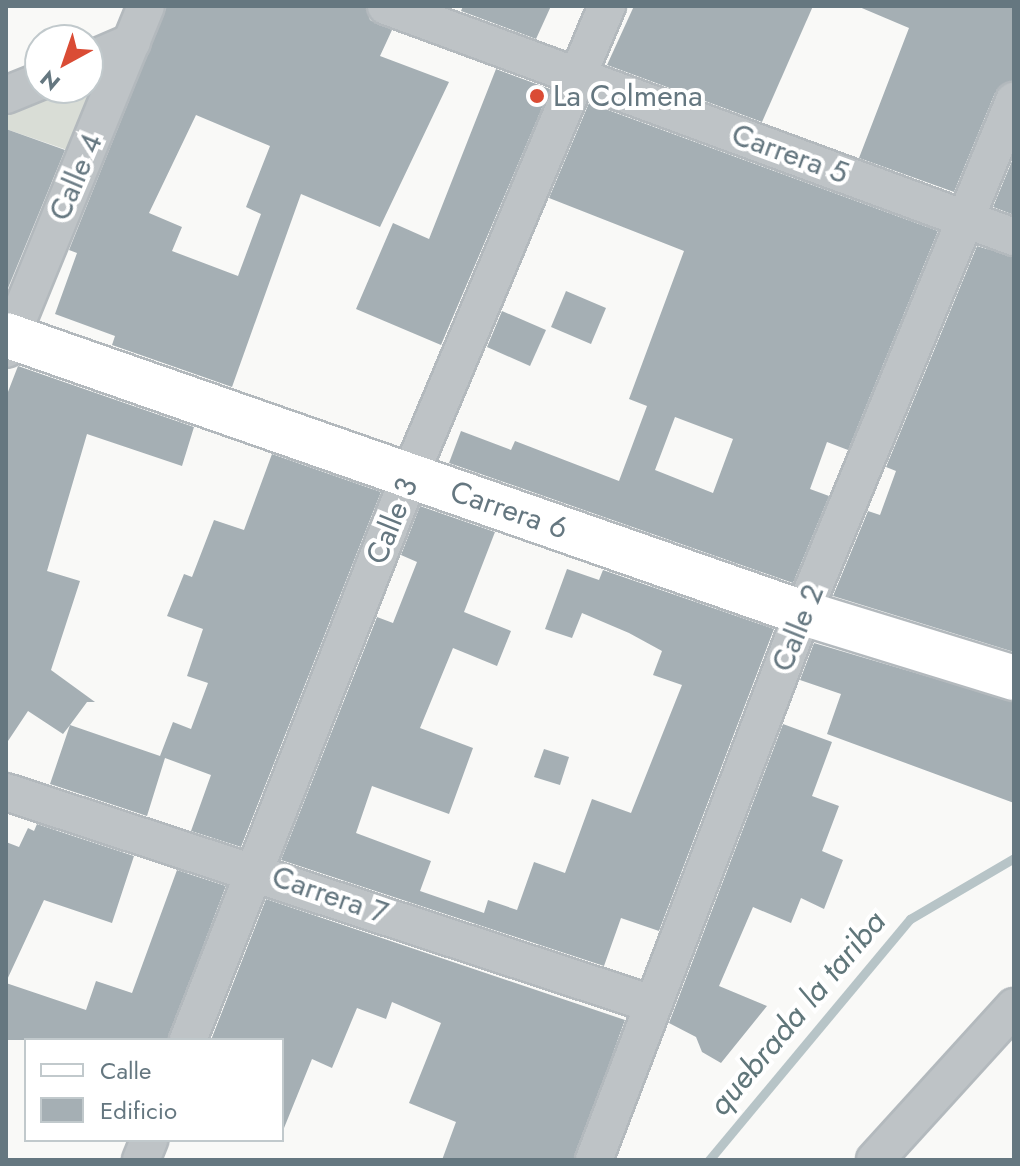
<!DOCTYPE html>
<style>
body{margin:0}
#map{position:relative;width:1020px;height:1166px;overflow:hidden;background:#f9f9f7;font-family:Jost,sans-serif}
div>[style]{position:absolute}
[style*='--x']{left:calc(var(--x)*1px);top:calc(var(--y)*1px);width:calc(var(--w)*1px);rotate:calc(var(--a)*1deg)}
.green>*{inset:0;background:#d9ddd6}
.stream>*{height:9px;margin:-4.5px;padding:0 4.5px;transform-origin:4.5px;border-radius:4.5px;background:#b7c4c7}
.building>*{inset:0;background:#a5afb4}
.roads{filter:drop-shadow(2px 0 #b3b9bd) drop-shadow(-2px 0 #b3b9bd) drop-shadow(0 2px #b3b9bd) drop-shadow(0 -2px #b3b9bd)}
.minor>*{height:36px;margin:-18px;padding:0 18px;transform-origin:18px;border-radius:18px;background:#bec3c6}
.secondary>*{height:44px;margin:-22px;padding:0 22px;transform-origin:22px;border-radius:22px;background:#fff}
.dots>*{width:22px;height:22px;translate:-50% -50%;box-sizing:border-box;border:4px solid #fff;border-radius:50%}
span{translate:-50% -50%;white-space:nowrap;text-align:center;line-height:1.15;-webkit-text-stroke:8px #fff;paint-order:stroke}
.poi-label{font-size:30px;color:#657780}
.left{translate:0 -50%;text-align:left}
.street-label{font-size:30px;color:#657780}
.water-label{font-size:32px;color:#60767a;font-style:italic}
.frame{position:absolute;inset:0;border:8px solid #657780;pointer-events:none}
.legend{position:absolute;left:24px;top:1038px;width:260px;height:104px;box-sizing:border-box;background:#fff;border:2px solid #c1c9cc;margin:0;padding:10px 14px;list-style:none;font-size:24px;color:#657780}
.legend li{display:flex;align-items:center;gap:16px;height:40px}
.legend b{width:40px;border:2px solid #c1c9cc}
.north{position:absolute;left:24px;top:24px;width:80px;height:80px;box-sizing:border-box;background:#fff;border:2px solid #c1c9cc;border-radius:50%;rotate:220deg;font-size:22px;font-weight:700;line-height:32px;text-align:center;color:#657780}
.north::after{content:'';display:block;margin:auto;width:28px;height:36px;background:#da4c35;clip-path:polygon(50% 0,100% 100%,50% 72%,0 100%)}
</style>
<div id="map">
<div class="green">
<div style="clip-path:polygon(106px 67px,70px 151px,6px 129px,6px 108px,64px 88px,88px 88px,88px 76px)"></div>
</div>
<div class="stream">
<div style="--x:709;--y:1160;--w:314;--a:-50.2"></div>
<div style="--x:910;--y:919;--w:121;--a:-30.4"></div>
</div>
<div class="building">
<div style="clip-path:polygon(evenodd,167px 6px,366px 6px,370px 20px,392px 30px,380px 56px,449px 82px,380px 227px,301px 194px,232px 387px,112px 345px,115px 336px,55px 314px,77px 253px,69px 250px,167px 6px,196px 115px,270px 146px,246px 207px,261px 214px,238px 276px,172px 251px,182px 227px,149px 213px,196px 115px)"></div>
<div style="clip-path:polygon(463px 6px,551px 6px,536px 39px,461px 11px)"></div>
<div style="clip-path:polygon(634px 6px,813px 6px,762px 122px,607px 65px)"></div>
<div style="clip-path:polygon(857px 6px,1014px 6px,1014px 80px,995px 93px,954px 192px,859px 158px,909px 28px)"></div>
<div style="clip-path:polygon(496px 69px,550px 89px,441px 345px,356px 309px,393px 223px,429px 239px)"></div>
<div style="clip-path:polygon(evenodd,589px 103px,938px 231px,848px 450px,827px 442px,810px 489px,829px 496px,793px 583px,449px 463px,461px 431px,511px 450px,515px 441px,619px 481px,647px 406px,629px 399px,684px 251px,549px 198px,589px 103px,675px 417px,733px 439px,713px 493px,655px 470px,675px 417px)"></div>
<div style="clip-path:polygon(6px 129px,65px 150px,6px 293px)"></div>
<div style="clip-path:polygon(1014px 156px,1014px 215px,993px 207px)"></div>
<div style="clip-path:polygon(977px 246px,1014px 257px,1014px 652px,833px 596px,868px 511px,880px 515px,896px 471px,886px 467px)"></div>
<div style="clip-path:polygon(566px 291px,606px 308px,591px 344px,551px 327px)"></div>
<div style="clip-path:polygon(502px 311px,546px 330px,530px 366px,487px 347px)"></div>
<div style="clip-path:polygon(18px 366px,194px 427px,182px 466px,87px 434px,47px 571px,80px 581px,51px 670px,95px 702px,87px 702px,70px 725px,160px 756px,173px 722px,191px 729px,208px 683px,187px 676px,203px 629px,167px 616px,184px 574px,192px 577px,214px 520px,244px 530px,272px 454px,381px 492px,241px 847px,191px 831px,211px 775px,165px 758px,147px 816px,50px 784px,70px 725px,63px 734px,28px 711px,6px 744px,6px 397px)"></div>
<div style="clip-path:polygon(420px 506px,495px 532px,464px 612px,511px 631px,497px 666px,453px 648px,420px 728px,473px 748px,449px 814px,372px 786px,356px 833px,431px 861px,420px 891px,484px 913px,488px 900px,517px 910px,534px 862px,565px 873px,592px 799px,631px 813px,682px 685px,653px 675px,662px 651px,629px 633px,582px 613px,572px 638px,545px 629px,567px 569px,599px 580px,603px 570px,774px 629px,659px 931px,621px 918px,604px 966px,281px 860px,377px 617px,393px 623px,417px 562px,401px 555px)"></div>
<div style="clip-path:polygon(814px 643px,1014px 702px,1014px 803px,827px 734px,841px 694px,800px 680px)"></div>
<div style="clip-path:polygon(783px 724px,832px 742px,812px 796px,839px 806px,822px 851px,843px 860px,824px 909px,801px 898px,791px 923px,753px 907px,719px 986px,767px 1006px,721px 1063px,702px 1052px,696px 1037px,669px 1023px)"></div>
<div style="clip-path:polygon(544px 749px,569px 757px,560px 785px,534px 777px)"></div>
<div style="clip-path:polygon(37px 824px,134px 856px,112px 923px,44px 900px,6px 982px,6px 842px,19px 847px,28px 828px,34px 831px)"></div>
<div style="clip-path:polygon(177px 870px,226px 886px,167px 1040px,6px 1040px,6px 983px,86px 1010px,96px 981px,132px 993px)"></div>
<div style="clip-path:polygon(266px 899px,625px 1020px,574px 1160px,442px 1160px,456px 1122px,409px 1103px,441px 1023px,392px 1002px,386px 1019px,357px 1008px,332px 1068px,312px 1059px,282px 1133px,282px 1040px,211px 1040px)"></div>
</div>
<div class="roads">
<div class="minor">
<div style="--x:386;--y:6;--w:669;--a:20.2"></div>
<div style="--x:88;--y:61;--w:48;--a:-23.4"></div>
<div style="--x:6;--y:95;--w:37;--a:-22"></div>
<div style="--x:6;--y:349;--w:370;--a:-67.8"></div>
<div style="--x:6;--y:792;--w:680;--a:18.17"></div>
<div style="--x:188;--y:1040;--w:607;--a:-68.55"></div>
<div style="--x:410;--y:475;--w:509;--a:-67.22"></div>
<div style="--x:141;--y:1160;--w:22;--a:-68"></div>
<div style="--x:594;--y:1160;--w:586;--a:-69.09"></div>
<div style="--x:803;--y:613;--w:554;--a:-67.6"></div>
<div style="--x:875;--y:1160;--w:207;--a:-47.7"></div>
</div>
<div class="secondary">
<div style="--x:6;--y:335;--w:844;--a:19.23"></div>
<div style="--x:803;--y:613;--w:221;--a:17.1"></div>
</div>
</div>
<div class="dots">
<div style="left:537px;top:96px;background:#da4c35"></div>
</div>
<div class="poi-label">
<span class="left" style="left:553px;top:96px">La Colmena</span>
</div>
<div class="street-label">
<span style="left:790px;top:154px;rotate:20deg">Carrera 5</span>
<span style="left:76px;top:177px;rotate:-67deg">Calle 4</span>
<span style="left:509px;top:510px;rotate:19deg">Carrera 6</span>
<span style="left:392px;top:521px;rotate:-68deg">Calle 3</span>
<span style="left:798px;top:628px;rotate:-68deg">Calle 2</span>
<span style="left:330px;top:895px;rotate:19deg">Carrera 7</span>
</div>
<div class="water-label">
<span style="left:797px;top:1013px;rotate:-50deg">quebrada la tariba</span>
</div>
<div class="frame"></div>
<ul class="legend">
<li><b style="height:10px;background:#fff"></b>Calle</li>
<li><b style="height:22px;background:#a5afb4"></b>Edificio</li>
</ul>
<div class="north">N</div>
</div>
